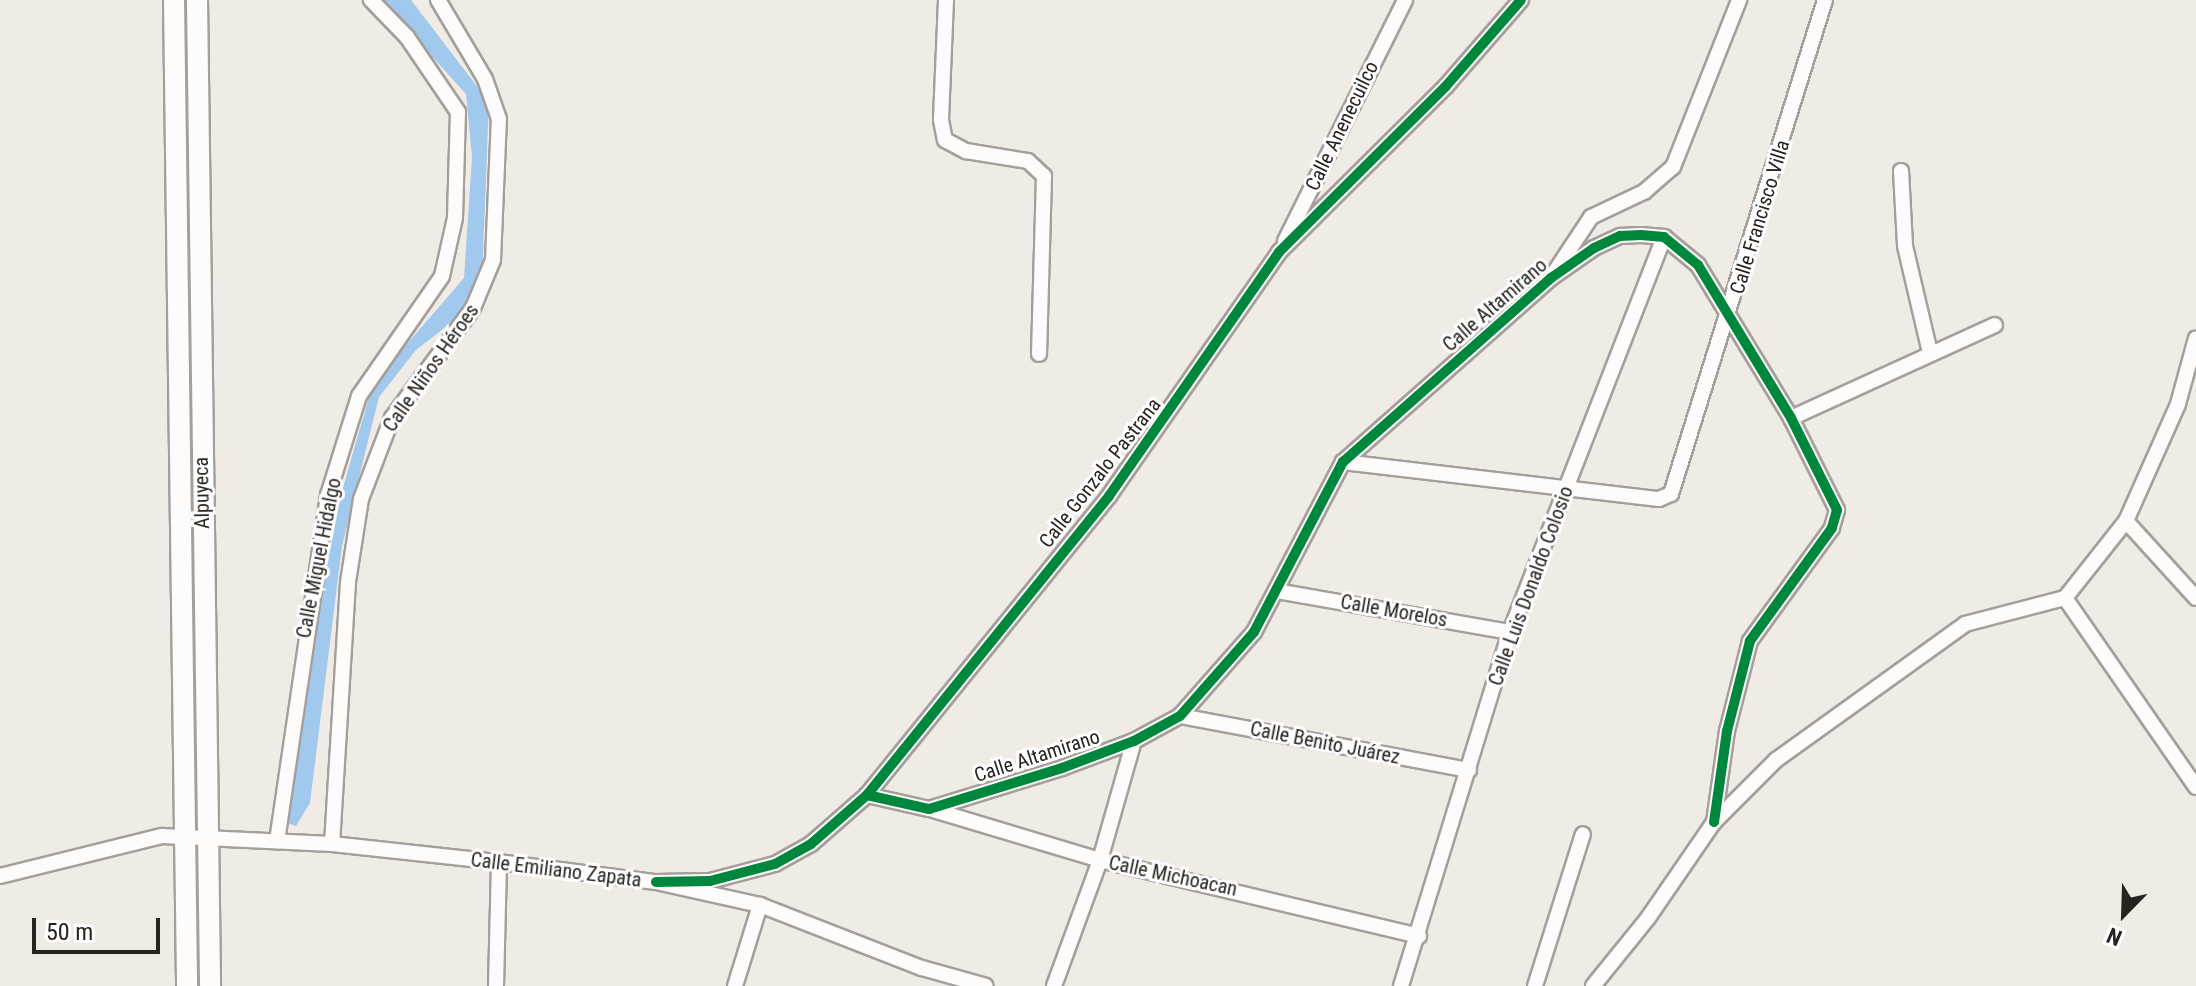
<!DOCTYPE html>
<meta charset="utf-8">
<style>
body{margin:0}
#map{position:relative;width:2196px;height:986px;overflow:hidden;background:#f1ebe5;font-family:"Roboto Condensed",sans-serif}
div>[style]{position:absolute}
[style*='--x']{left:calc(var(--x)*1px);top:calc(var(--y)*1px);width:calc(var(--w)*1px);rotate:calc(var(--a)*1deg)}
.water>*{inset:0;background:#a1c9ee}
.roads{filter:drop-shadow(2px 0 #a49f9b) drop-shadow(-2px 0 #a49f9b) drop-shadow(0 2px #a49f9b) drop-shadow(0 -2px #a49f9b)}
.minor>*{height:14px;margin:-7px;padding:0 7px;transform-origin:7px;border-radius:7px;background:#fdfcfb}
.secondary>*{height:20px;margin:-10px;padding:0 10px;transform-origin:10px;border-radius:10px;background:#fdfcfb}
.cycleway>*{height:10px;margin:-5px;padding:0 5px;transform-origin:5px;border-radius:5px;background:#00873e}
span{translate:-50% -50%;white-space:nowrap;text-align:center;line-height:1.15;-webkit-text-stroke:6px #fff;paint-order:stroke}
.street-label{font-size:20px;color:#27231f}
.north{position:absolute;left:2084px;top:874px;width:80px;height:80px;-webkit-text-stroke:6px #fff;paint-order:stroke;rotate:203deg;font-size:22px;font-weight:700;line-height:32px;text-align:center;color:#27231f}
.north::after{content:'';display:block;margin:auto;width:28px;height:36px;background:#27231f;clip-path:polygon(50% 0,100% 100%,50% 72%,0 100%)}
.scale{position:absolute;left:32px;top:918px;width:128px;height:36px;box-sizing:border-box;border:4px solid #27231f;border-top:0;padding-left:10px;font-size:24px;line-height:28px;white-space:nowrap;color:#27231f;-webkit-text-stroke:6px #fff;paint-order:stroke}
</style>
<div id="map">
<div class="water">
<div style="clip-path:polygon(381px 0,411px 0,489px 102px,482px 280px,456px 319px,416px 350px,379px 397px,342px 546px,310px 803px,296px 826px,282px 821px,326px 547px,373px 383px,464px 278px,472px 157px,466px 94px)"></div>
</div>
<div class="roads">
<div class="minor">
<div style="--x:946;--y:0;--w:120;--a:92.4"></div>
<div style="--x:941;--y:120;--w:20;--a:79"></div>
<div style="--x:945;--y:140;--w:24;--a:28"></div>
<div style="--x:966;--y:151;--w:63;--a:9.2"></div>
<div style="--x:1028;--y:161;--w:22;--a:43"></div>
<div style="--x:1044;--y:176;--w:178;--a:91.6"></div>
<div style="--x:1901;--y:171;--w:75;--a:86.9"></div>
<div style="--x:1905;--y:246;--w:110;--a:76.8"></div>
<div style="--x:1285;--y:241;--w:269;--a:-63.5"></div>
<div style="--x:1552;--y:276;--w:71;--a:-56.5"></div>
<div style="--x:1591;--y:217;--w:59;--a:-25.3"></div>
<div style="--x:1644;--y:192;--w:38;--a:-41"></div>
<div style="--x:1673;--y:167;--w:180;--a:-68.4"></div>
<div style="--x:1791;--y:418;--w:224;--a:-24.5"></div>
<div style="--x:1343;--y:462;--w:318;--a:6.7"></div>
<div style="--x:1659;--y:499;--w:13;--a:-23"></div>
<div style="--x:1671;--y:494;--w:517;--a:-72.69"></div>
<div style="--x:2126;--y:521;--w:104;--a:47.7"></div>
<div style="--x:1277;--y:591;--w:237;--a:10"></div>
<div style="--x:2065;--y:598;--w:230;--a:55.3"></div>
<div style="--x:1180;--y:716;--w:294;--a:10.6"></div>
<div style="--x:867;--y:795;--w:64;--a:12.7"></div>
<div style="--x:929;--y:809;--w:139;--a:-17.1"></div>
<div style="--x:1062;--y:768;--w:77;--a:-20.6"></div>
<div style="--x:1134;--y:741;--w:52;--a:-28.5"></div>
<div style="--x:1180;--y:716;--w:112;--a:-48.6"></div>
<div style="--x:1254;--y:632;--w:192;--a:-62.4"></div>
<div style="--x:1343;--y:462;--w:278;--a:-41.5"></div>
<div style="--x:1551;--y:278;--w:52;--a:-34.9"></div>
<div style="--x:1594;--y:248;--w:29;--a:-25"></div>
<div style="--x:1620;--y:236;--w:21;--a:-3"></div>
<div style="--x:1641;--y:235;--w:23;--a:5"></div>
<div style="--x:1664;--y:237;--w:44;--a:39.5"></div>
<div style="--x:1698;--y:265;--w:179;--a:58.7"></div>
<div style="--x:1791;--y:418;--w:103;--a:63.4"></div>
<div style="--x:1837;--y:510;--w:19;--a:106"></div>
<div style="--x:1832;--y:528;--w:140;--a:126"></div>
<div style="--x:1750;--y:641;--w:93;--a:104.3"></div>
<div style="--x:1727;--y:731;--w:92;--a:98.1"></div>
<div style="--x:930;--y:809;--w:177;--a:16.7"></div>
<div style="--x:1100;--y:860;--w:328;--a:13.4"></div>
<div style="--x:277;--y:841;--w:350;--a:-81.6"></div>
<div style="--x:328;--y:495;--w:104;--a:-72.6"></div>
<div style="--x:359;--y:396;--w:146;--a:-55.3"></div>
<div style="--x:442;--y:276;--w:59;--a:-77.4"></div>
<div style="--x:455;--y:218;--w:106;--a:-88.4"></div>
<div style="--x:458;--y:112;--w:91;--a:-124.2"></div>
<div style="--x:407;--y:37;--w:52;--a:-134.2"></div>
<div style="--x:332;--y:844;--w:262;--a:-86.5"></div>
<div style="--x:348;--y:582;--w:84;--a:-81.1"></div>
<div style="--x:361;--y:499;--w:87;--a:-69.1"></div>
<div style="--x:392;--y:418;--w:137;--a:-53.6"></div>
<div style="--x:473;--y:308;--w:52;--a:-67.4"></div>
<div style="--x:493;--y:260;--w:141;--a:-87.6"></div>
<div style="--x:499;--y:119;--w:42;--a:-109.3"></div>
<div style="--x:485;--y:79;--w:92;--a:-120.7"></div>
<div style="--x:0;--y:876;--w:167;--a:-13.9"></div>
<div style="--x:162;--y:836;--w:170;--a:2.7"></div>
<div style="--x:332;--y:844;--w:168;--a:6.2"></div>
<div style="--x:499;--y:862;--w:158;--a:7.3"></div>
<div style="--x:656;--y:882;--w:107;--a:12.5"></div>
<div style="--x:760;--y:905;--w:174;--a:21.3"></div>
<div style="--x:922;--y:968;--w:66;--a:15.7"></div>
<div style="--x:656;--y:882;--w:54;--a:-1.1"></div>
<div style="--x:710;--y:881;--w:67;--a:-14.7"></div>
<div style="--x:775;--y:864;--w:41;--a:-29.1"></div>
<div style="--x:811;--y:844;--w:74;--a:-41.2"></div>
<div style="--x:867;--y:795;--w:385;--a:-51"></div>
<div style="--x:1109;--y:496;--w:297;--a:-55.1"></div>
<div style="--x:1279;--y:252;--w:235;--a:-44.8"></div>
<div style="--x:1446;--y:86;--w:114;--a:-48.9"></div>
<div style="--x:496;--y:986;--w:124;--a:-88.6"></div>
<div style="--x:735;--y:986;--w:85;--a:-72.8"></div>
<div style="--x:1054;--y:986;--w:134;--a:-69.9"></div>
<div style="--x:1100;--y:860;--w:124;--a:-74.1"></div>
<div style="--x:1401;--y:986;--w:370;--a:-72.9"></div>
<div style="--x:1510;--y:632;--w:424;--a:-68.7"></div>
<div style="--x:1535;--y:986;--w:159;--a:-72.5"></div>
<div style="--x:1593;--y:986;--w:87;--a:-51"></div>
<div style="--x:1648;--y:918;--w:116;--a:-55.5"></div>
<div style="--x:1714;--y:822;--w:88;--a:-45"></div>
<div style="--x:1776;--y:760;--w:233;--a:-35.7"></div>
<div style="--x:1965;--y:624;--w:103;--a:-14.6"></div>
<div style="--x:2065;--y:598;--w:98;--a:-51.6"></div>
<div style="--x:2126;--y:521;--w:128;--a:-66"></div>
<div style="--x:2178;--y:404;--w:68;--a:-74.7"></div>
</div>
<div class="secondary">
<div style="--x:174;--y:0;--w:986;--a:89.24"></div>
<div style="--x:197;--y:0;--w:986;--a:89.24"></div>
</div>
</div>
<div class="cycleway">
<div style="--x:867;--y:795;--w:64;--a:12.7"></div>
<div style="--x:929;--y:809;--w:139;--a:-17.1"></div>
<div style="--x:1062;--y:768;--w:77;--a:-20.6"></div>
<div style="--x:1134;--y:741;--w:52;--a:-28.5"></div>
<div style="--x:1180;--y:716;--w:112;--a:-48.6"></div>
<div style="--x:1254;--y:632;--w:192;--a:-62.4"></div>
<div style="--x:1343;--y:462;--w:278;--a:-41.5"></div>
<div style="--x:1551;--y:278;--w:52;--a:-34.9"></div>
<div style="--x:1594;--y:248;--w:29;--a:-25"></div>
<div style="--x:1620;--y:236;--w:21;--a:-3"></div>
<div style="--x:1641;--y:235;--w:23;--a:5"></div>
<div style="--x:1664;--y:237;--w:44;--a:39.5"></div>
<div style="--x:1698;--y:265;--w:179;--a:58.7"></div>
<div style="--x:1791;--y:418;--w:103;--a:63.4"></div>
<div style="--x:1837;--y:510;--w:19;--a:106"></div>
<div style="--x:1832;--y:528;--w:140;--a:126"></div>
<div style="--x:1750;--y:641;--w:93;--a:104.3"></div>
<div style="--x:1727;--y:731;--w:92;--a:98.1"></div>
<div style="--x:656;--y:882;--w:54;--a:-1.1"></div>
<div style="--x:710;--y:881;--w:67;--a:-14.7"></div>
<div style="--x:775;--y:864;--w:41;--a:-29.1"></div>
<div style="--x:811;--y:844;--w:74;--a:-41.2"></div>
<div style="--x:867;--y:795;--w:385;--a:-51"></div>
<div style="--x:1109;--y:496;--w:297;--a:-55.1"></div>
<div style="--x:1279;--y:252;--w:235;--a:-44.8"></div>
<div style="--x:1446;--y:86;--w:114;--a:-48.9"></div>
</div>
<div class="street-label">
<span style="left:1342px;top:126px;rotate:-64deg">Calle Anenecuilco</span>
<span style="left:1760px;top:217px;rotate:-73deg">Calle Francisco Villa</span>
<span style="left:1495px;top:305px;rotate:-41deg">Calle Altamirano</span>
<span style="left:431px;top:368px;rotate:-55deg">Calle Niños Héroes</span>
<span style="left:1100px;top:473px;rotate:-52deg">Calle Gonzalo Pastrana</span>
<span style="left:202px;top:493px;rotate:-91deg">Alpuyeca</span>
<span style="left:319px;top:558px;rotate:-79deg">Calle Miguel Hidalgo</span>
<span style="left:1531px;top:586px;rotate:-70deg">Calle Luis Donaldo Colosio</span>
<span style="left:1394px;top:611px;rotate:10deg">Calle Morelos</span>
<span style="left:1325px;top:743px;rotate:11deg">Calle Benito Juárez</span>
<span style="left:1037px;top:756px;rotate:-18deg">Calle Altamirano</span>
<span style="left:556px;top:870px;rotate:7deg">Calle Emiliano Zapata</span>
<span style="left:1173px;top:876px;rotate:12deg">Calle Michoacan</span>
</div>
<div class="north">N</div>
<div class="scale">50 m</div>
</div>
